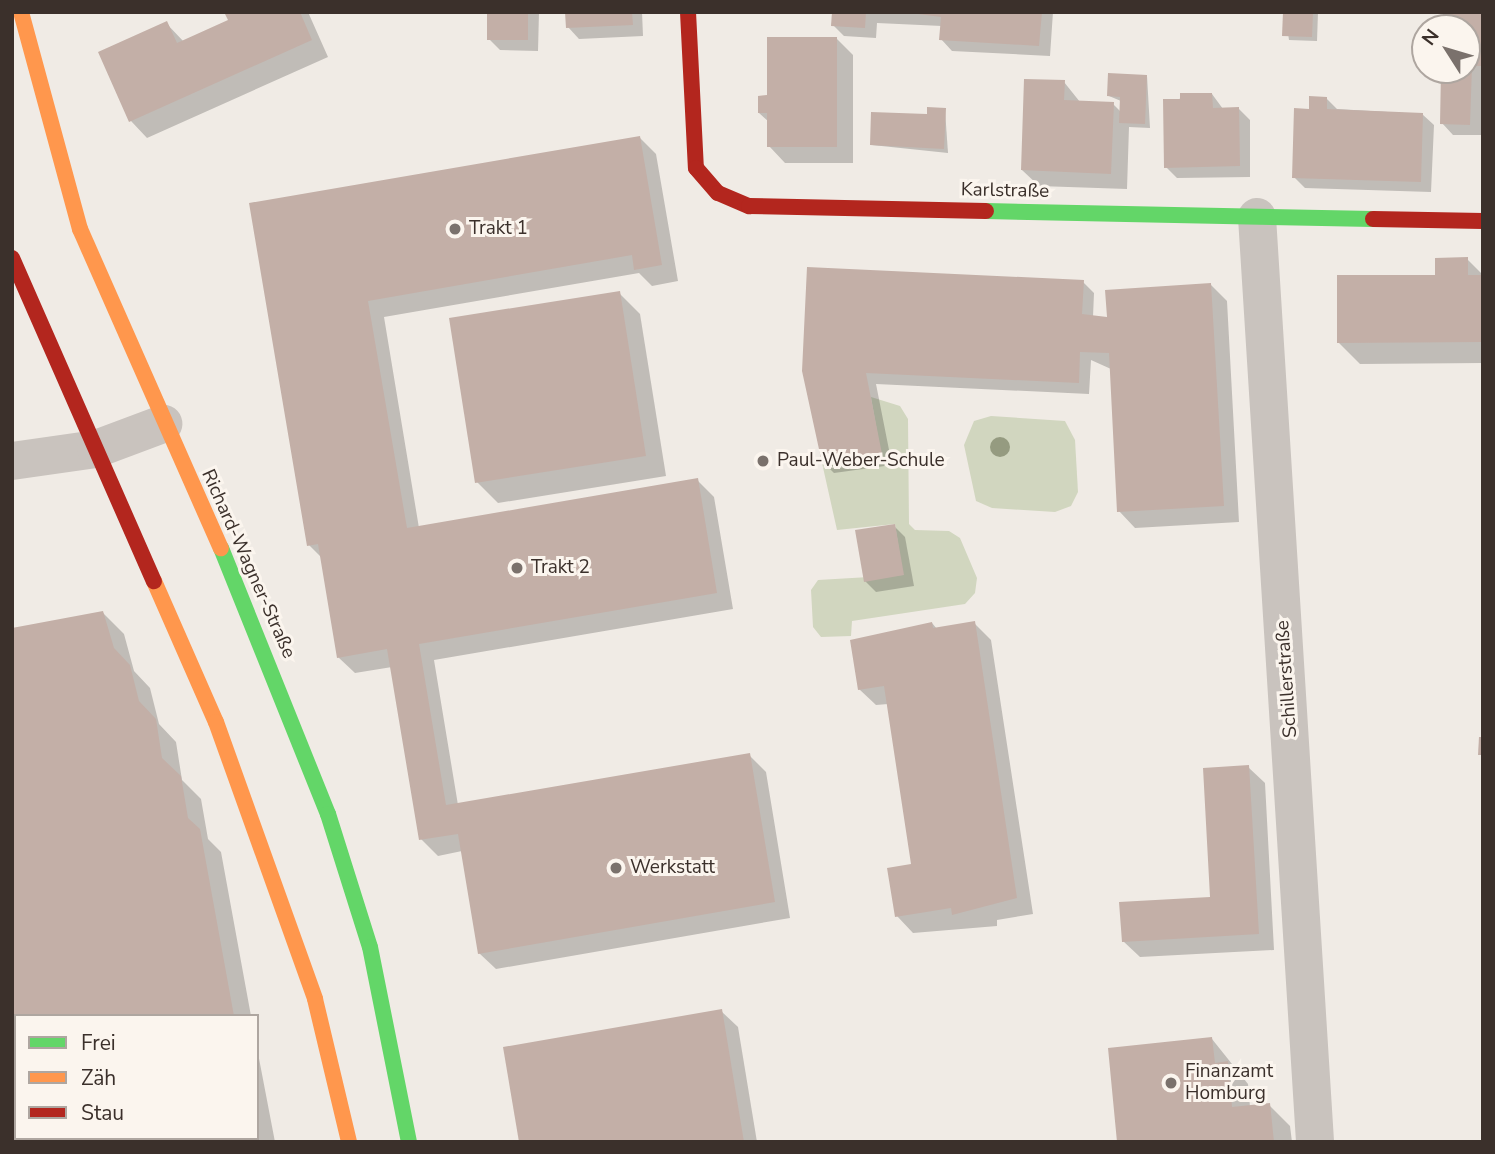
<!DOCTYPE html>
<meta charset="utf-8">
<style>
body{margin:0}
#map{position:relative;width:1495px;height:1154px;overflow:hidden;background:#f0ebe5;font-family:"Nunito Sans",sans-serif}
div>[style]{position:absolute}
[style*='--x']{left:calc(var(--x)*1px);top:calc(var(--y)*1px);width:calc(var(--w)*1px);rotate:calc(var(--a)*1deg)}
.green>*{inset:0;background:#d1d6bf}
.shadow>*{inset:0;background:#0003}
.building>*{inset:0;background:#c3afa7}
.street>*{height:38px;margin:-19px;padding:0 19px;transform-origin:19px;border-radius:19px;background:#c9c3be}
.fast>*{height:16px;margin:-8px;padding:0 8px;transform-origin:8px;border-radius:8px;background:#63d668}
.slow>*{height:16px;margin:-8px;padding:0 8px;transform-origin:8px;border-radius:8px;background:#ff974d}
.jam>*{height:16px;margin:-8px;padding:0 8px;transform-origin:8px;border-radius:8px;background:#b3261e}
.trees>*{width:20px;height:20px;margin:-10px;border-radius:50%;background:#959b80}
.dots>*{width:19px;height:19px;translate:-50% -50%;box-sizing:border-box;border:4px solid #fbf5ee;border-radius:50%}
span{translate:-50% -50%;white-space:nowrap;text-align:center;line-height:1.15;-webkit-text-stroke:6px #fbf5ee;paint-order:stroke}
.street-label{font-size:19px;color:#3b302b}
.poi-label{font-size:19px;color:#3b302b}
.left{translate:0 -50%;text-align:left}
.frame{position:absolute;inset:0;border:14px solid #3b302b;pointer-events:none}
.legend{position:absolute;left:14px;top:1014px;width:245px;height:126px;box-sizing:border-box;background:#fbf5ee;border:2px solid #aea6a0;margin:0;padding:9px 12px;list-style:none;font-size:21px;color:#3b302b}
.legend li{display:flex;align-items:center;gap:14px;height:35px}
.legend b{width:35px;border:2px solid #aea6a0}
.north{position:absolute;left:1411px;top:14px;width:70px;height:70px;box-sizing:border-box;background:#fbf5ee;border:2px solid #aea6a0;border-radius:50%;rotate:307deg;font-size:19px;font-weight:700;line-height:28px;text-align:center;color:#3b302b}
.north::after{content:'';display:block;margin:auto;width:24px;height:32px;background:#7a716c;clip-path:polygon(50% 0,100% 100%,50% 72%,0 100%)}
</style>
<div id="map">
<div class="green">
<div style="clip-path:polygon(871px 397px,900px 406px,908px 419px,909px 524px,915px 530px,949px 531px,960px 538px,977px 578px,975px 593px,965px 604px,852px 621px,851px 636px,821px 637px,813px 627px,811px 590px,818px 580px,903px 575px,895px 524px,837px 530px,822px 463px,881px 454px)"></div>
<div style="clip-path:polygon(991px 416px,1065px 421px,1075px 440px,1078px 492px,1071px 506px,1055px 512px,992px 508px,976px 501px,964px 445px,974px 421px)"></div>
</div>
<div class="shadow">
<div style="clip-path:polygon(226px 12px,308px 12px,328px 57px,147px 138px,131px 121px,100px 53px,166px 23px,184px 42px,230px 21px)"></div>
<div style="clip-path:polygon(489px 12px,539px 12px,538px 51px,500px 50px,489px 39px)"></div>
<div style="clip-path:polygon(567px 12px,642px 12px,643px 36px,579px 39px,568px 27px)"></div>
<div style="clip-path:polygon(834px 12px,1053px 12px,1050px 56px,952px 51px,941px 39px,942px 26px,877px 23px,876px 38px,844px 36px,833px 25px)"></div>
<div style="clip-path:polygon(1285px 12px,1318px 12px,1317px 41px,1289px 40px)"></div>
<div style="clip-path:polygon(1483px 12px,1481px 135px,1453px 135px,1442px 123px,1443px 70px,1467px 70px,1467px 28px,1444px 28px)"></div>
<div style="clip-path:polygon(836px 38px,853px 55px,853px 163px,785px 163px,769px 146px,769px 122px,759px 113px)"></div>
<div style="clip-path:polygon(1147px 76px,1150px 128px,1129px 127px,1127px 189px,1039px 186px,1022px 170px,1064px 82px,1080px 102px,1113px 104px,1121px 112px,1121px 101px,1109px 96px)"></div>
<div style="clip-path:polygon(1212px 94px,1223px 109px,1239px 109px,1250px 120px,1250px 177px,1177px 178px,1166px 167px,1165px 101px)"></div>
<div style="clip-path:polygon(1326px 98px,1337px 109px,1422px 114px,1434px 125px,1431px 192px,1305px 188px,1294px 177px,1311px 110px)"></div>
<div style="clip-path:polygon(945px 110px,948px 153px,872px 145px,929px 116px)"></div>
<div style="clip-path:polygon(640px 138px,656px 154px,678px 281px,652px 286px,639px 273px,384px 317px,419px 528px,697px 480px,714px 497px,733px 609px,434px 660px,458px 805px,749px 755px,766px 772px,790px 918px,496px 969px,479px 953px,462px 851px,438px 856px,421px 839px,392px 667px,355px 673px,338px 657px,322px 558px,309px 545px,251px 204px)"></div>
<div style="clip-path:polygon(1467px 259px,1483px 275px,1483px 363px,1360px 364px,1339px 343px)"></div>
<div style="clip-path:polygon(1083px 282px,1094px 293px,1093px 317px,1109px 319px,1211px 285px,1227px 301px,1239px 522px,1135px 528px,1119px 511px,1111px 369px,1091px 360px,1089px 394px,876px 384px,892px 465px,834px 473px,823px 462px,804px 371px)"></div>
<div style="clip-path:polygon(619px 293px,640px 314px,666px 476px,498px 503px,477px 482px)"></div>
<div style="clip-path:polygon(894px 526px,905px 537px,914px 586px,876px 592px,865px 581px)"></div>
<div style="clip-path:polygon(103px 613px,124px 634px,134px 671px,150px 688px,159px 724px,176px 742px,182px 780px,201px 799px,208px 839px,221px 852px,251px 1016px,16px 1016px,16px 1138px,257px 1138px,257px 1048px,275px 1142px,12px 1142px,12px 630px)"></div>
<div style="clip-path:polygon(932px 623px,937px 629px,974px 623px,991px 640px,1033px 914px,997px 920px,997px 926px,913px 933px,897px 916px,913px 865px,888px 704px,876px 705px,859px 689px)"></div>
<div style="clip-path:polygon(1248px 767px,1265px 783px,1274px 950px,1140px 957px,1123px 941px,1212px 898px)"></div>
<div style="clip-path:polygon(721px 1011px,738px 1027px,757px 1142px,521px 1142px)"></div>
<div style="clip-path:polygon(1212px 1039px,1248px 1084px,1250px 1107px,1269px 1105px,1290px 1126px,1292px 1142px,1119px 1142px)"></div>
</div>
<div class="building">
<div style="clip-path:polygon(224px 12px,300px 12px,312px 40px,129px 122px,98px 52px,167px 21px,177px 43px,228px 20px)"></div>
<div style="clip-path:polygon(487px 12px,528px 12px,528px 40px,487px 40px)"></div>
<div style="clip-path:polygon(565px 12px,632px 12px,633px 25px,566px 28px)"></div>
<div style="clip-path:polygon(832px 12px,866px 12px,865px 28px,831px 26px)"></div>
<div style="clip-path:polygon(903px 12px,1042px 12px,1039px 46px,939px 40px,941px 17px)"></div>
<div style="clip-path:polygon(1283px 12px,1313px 12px,1312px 37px,1282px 36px)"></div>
<div style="clip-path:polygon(1443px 12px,1483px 12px,1483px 66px,1472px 66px,1470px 125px,1440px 124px,1441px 70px,1467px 70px,1467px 28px,1442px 28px)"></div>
<div style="clip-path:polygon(767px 37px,837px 37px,837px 147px,767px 147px,767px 113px,758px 113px,758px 96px,767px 95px)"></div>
<div style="clip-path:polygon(1108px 73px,1147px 75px,1145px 124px,1119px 123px,1120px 97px,1107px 96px)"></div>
<div style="clip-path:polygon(1024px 79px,1065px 80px,1064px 100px,1114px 102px,1111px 174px,1021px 170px)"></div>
<div style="clip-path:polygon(1180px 93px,1212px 93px,1213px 108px,1239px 107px,1240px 166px,1164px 168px,1163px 99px,1180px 99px)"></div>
<div style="clip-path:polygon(1309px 96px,1327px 97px,1327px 109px,1423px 113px,1421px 182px,1292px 178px,1294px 108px,1309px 109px)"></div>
<div style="clip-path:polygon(927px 107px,946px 108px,944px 149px,870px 145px,871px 112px,927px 114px)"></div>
<div style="clip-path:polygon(640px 136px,662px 265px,634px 270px,632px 255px,368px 301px,407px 528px,698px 478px,717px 593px,419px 644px,446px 805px,750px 753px,775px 902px,478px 954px,458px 834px,419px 840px,387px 649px,337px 658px,318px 544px,307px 546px,249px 203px)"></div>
<div style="clip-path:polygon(1468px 257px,1468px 275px,1483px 275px,1483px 342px,1337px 343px,1337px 275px,1435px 275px,1435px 258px)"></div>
<div style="clip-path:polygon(807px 267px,1084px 280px,1082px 314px,1107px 317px,1105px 290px,1211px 283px,1224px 506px,1117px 512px,1109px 353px,1080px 352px,1079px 383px,866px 373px,882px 454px,822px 463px,802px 371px)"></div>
<div style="clip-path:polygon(620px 291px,646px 456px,475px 483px,449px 318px)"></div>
<div style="clip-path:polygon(895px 524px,904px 575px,864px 582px,855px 530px)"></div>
<div style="clip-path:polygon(103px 611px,114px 648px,130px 665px,139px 701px,156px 719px,162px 758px,181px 776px,188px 818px,200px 829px,234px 1016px,16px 1016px,16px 1138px,258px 1142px,12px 1142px,12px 628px)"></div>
<div style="clip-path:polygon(975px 621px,1017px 898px,952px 915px,951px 908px,895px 917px,887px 868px,911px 864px,884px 686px,858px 690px,850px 640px,932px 622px,933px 628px)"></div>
<div style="clip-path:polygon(1479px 737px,1483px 737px,1483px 755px,1478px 755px)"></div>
<div style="clip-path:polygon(1249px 765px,1259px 934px,1122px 942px,1119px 902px,1210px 897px,1203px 768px)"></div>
<div style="clip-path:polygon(722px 1009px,744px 1142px,519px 1142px,503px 1047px)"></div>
<div style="clip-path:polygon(1212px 1037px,1215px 1063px,1228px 1061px,1232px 1107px,1270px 1103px,1274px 1142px,1117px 1142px,1108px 1048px)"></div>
</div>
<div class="street">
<div style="--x:1257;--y:217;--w:927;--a:86.41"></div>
<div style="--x:12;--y:461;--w:85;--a:-8.1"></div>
<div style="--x:96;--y:449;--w:72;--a:-20.5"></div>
</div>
<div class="fast">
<div style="--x:986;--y:211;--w:387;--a:1.2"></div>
<div style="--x:221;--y:548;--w:287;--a:68.1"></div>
<div style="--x:328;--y:814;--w:139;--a:72.5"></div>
<div style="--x:370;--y:947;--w:199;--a:78.7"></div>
</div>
<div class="slow">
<div style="--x:21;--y:12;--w:225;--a:74.8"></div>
<div style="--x:80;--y:229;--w:349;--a:66.2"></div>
<div style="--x:154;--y:581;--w:154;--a:66.3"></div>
<div style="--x:216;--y:722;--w:294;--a:70.3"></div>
<div style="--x:315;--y:999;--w:147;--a:76.6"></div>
</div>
<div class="jam">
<div style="--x:688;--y:12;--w:156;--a:87.1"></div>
<div style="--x:696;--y:168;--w:33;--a:49"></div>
<div style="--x:718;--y:193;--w:34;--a:23"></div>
<div style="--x:749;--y:206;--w:237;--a:1.2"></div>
<div style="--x:1373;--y:219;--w:110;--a:1"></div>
<div style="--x:12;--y:258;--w:353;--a:66.3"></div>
</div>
<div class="trees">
<div style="left:1000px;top:447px"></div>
</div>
<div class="dots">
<div style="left:455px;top:229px;background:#7a716c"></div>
<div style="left:763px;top:461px;background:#7a716c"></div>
<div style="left:517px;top:568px;background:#7a716c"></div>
<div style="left:616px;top:868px;background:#7a716c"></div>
<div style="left:1171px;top:1083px;background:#7a716c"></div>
</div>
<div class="street-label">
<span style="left:1005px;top:191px;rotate:1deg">Karlstraße</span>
<span style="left:248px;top:564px;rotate:66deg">Richard-Wagner-Straße</span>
<span style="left:1287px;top:679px;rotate:-94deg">Schillerstraße</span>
</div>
<div class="poi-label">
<span class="left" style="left:469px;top:229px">Trakt 1</span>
<span class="left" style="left:777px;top:461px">Paul-Weber-Schule</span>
<span class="left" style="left:531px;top:568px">Trakt 2</span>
<span class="left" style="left:630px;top:868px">Werkstatt</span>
<span class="left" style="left:1185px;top:1083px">Finanzamt<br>Homburg</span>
</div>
<div class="frame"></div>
<ul class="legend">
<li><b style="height:9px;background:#63d668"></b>Frei</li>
<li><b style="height:9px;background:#ff974d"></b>Zäh</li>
<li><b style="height:9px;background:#b3261e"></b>Stau</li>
</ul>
<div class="north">N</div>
</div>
